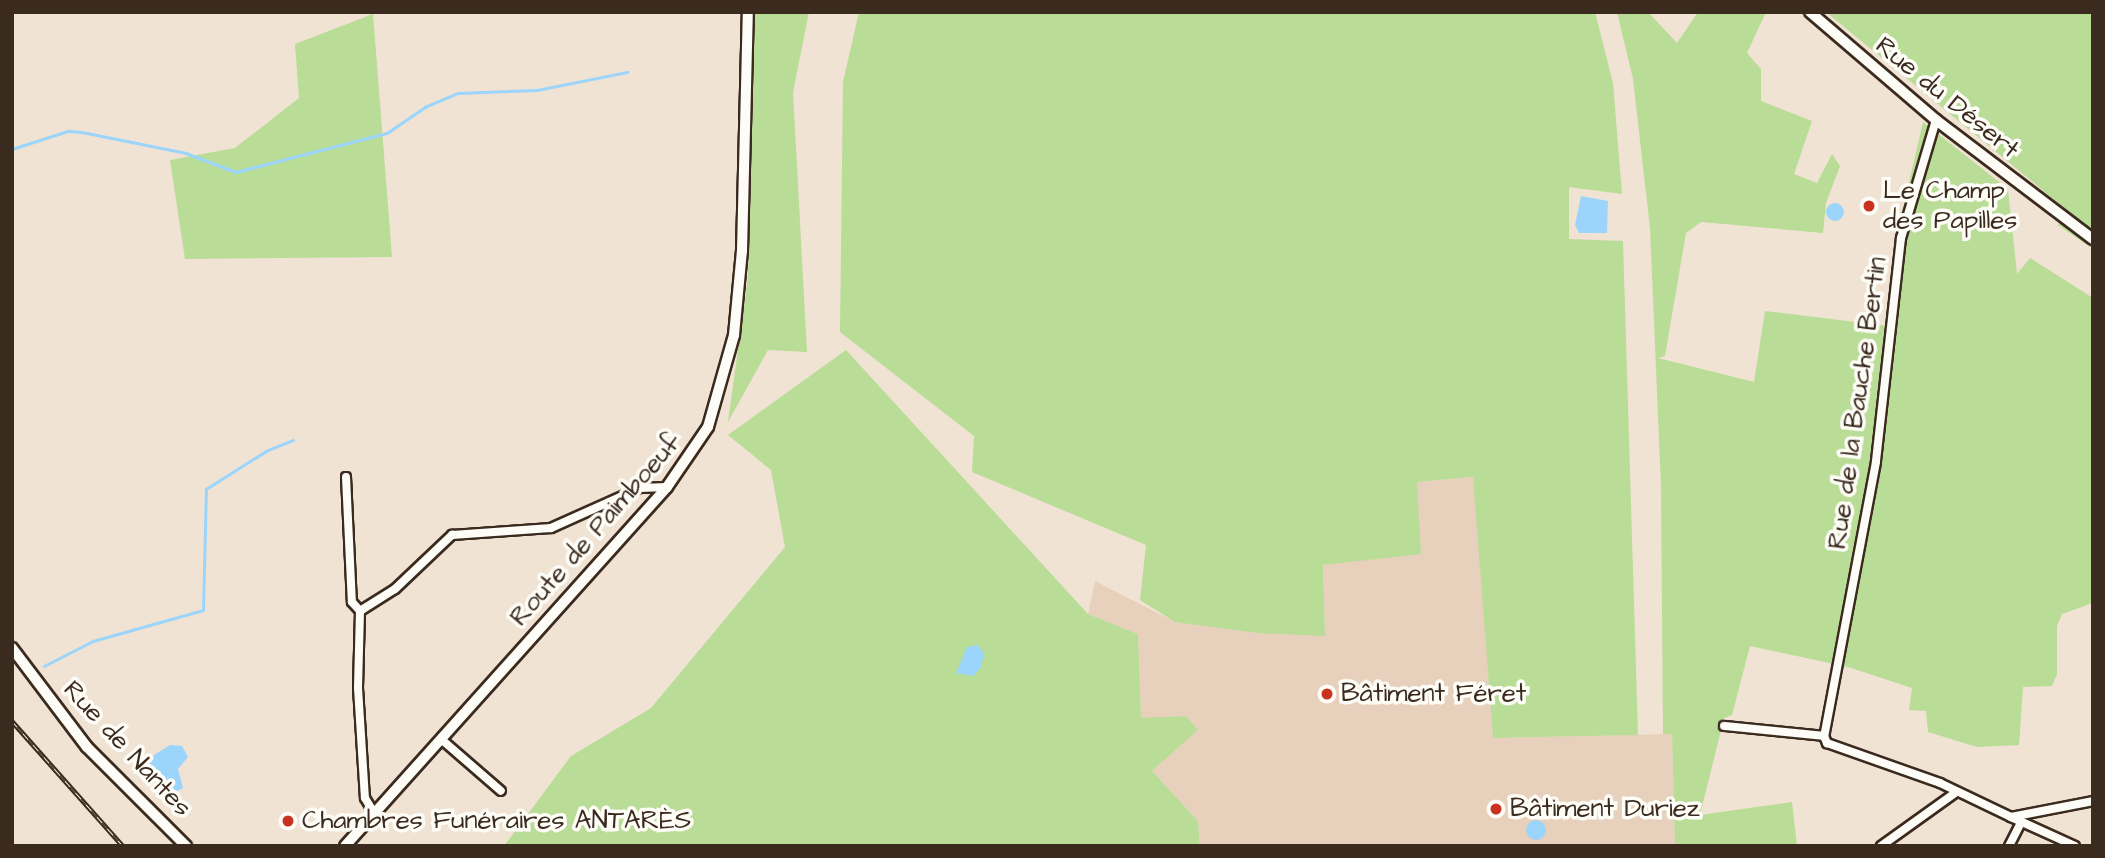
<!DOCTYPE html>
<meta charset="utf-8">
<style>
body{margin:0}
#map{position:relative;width:2105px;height:858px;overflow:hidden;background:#f0e3d4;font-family:"Architects Daughter",sans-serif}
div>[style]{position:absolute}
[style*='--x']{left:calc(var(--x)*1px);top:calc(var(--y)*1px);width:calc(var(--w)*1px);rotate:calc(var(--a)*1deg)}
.built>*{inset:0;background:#e7d1bc}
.green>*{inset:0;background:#b9dc96}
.water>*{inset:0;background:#9bd5fb}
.round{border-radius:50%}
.stream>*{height:2.5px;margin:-1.25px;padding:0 1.25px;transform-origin:1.25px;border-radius:1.25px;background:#9bd5fb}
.roads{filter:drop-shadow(2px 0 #3b2a1e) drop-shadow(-2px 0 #3b2a1e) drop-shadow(0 2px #3b2a1e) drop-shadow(0 -2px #3b2a1e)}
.minor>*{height:8px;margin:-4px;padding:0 4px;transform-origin:4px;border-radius:4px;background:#fdfcf7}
.tertiary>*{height:10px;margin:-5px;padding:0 5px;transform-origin:5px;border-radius:5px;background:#fdfcf7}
.secondary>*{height:10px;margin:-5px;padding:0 5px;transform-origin:5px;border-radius:5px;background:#fdfcf7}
.rail>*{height:5px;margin-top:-2.5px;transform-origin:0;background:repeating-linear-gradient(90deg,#fdfcf7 0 8px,#3b2a1e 0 16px);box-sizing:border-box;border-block:2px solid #3b2a1e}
.dots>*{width:19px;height:19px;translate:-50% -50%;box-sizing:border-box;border:4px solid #fdfcf7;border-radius:50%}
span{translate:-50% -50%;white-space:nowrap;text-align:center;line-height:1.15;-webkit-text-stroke:7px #fdfcf7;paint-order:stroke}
.street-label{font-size:26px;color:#3b2a1e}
.poi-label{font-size:26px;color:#3b2a1e}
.left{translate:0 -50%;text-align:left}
.frame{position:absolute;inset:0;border:14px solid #3b2a1e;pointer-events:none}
</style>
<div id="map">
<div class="built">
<div style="clip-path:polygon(1474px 477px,1493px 738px,1672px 734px,1675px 846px,1200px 846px,1198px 821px,1152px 771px,1198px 730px,1186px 716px,1141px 719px,1138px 634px,1088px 614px,1095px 581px,1175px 622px,1325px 635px,1323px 565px,1346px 561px,1417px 482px)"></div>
</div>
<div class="green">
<div style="clip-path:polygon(755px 12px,809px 12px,793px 92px,807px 352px,768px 350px,728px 422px,748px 277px)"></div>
<div style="clip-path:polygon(859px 12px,1595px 12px,1613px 83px,1622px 194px,1569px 187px,1569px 239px,1623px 241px,1638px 735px,1493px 738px,1473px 477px,1417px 482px,1421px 554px,1323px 565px,1325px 636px,1258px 633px,1175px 622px,1140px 600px,1146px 545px,972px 472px,974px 436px,840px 332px,843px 82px)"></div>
<div style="clip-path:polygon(1617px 12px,1648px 12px,1677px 43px,1698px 12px,1766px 12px,1747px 53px,1761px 69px,1761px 101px,1812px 121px,1794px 174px,1817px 183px,1832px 154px,1840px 166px,1826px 203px,1823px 233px,1701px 222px,1686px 233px,1665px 356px,1658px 358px,1754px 382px,1765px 311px,1888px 326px,1896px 239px,1923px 122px,2008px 189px,2017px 274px,2030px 258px,2093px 298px,2093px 603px,2062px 614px,2057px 626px,2057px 674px,2052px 686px,2023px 687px,2019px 745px,1977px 747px,1928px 732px,1926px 711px,1909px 710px,1912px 688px,1848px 667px,1750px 646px,1732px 715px,1724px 718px,1700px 815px,1792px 802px,1797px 846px,1675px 846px,1672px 734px,1663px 734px,1661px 486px,1650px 228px,1633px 79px)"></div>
<div style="clip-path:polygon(1826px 12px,2093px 12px,2093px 249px,2058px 225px,2068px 211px)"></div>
<div style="clip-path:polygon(373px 14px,392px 257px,185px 259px,170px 160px,235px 148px,299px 98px,295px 44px)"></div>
<div style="clip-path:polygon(846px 350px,1088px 614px,1138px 634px,1141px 718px,1186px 716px,1198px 730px,1152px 771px,1198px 821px,1200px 846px,504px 846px,571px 756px,651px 708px,785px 547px,771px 470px,728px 435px)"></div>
</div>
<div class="water">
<div style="clip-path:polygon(1581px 196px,1608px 201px,1607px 233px,1579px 233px,1575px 225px)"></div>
<div class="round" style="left:1826px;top:203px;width:18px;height:18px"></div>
<div style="clip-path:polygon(978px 645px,984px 654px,981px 667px,973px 676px,956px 673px,967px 647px)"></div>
<div style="clip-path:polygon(170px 745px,182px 746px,188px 757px,178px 769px,183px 788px,173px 793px,163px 789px,144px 771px,146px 760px)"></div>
<div class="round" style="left:1526px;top:820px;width:20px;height:20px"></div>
</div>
<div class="stream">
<div style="--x:12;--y:149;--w:59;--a:-17.8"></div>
<div style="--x:68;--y:131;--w:14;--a:4"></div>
<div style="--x:82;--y:132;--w:106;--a:11.4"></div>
<div style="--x:186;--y:153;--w:53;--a:20.8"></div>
<div style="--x:236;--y:172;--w:156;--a:-14.5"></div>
<div style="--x:387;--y:133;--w:46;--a:-34.4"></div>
<div style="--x:425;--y:107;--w:36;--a:-23"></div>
<div style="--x:458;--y:93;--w:79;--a:-2.2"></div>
<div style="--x:537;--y:90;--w:92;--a:-11.3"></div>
<div style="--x:44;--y:666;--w:55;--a:-27"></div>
<div style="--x:93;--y:641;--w:114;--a:-15.7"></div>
<div style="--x:203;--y:610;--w:121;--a:-88.6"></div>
<div style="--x:206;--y:489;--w:71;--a:-32.3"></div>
<div style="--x:266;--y:451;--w:29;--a:-22"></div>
</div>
<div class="roads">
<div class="minor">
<div style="--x:1936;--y:120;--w:123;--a:106.5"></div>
<div style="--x:1901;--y:238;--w:225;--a:96.4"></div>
<div style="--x:1876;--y:462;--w:279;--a:100.7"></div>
<div style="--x:1824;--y:736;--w:8;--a:67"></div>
<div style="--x:1827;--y:743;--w:120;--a:19.5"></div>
<div style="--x:1940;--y:783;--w:79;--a:25.6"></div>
<div style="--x:2011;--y:817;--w:84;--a:-11"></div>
<div style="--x:346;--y:477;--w:125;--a:87.3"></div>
<div style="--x:352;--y:602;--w:12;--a:48"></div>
<div style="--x:360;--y:611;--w:77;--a:91.5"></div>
<div style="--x:358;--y:688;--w:110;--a:86.4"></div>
<div style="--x:365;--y:798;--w:17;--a:59"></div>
<div style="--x:360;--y:611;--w:41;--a:-32.2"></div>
<div style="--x:395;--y:589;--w:79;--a:-43.5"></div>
<div style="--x:452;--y:535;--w:99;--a:-4"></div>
<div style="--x:551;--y:528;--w:98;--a:-24.2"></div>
<div style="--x:640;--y:488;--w:27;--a:-2"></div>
<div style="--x:1724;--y:726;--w:100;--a:5.7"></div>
<div style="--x:441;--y:739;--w:79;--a:40.9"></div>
<div style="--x:2011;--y:817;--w:70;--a:24.4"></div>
<div style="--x:1881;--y:846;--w:91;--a:-35.6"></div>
<div style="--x:2009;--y:846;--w:27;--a:-63"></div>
</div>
<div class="tertiary">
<div style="--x:1810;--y:12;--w:166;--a:40.6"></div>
<div style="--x:1936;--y:120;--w:197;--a:37.2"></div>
<div style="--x:345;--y:846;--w:482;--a:-48.1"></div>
<div style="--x:667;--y:487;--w:73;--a:-55.7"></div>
<div style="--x:708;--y:427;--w:96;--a:-74.2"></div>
<div style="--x:734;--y:335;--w:84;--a:-84.6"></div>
<div style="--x:742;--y:251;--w:239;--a:-88.6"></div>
</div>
<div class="secondary">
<div style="--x:12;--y:648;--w:124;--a:52.9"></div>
<div style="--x:87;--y:747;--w:140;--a:45"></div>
</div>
</div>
<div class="rail">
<div style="--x:12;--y:721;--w:167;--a:48.4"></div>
</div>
<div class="dots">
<div style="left:1869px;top:206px;background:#c8321e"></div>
<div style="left:1327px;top:694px;background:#c8321e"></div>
<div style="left:1496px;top:809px;background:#c8321e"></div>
<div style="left:288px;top:821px;background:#c8321e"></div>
</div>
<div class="street-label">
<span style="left:1947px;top:98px;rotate:39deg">Rue du Désert</span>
<span style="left:1858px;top:403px;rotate:-82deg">Rue de la Bauche Bertin</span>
<span style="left:596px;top:530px;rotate:-49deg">Route de Paimboeuf</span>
<span style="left:127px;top:749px;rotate:47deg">Rue de Nantes</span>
</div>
<div class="poi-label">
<span class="left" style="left:1883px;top:206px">Le Champ<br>des Papilles</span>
<span class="left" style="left:1341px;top:694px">Bâtiment Féret</span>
<span class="left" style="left:1510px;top:809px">Bâtiment Duriez</span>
<span class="left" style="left:302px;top:821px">Chambres Funéraires ANTARÈS</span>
</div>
<div class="frame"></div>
</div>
